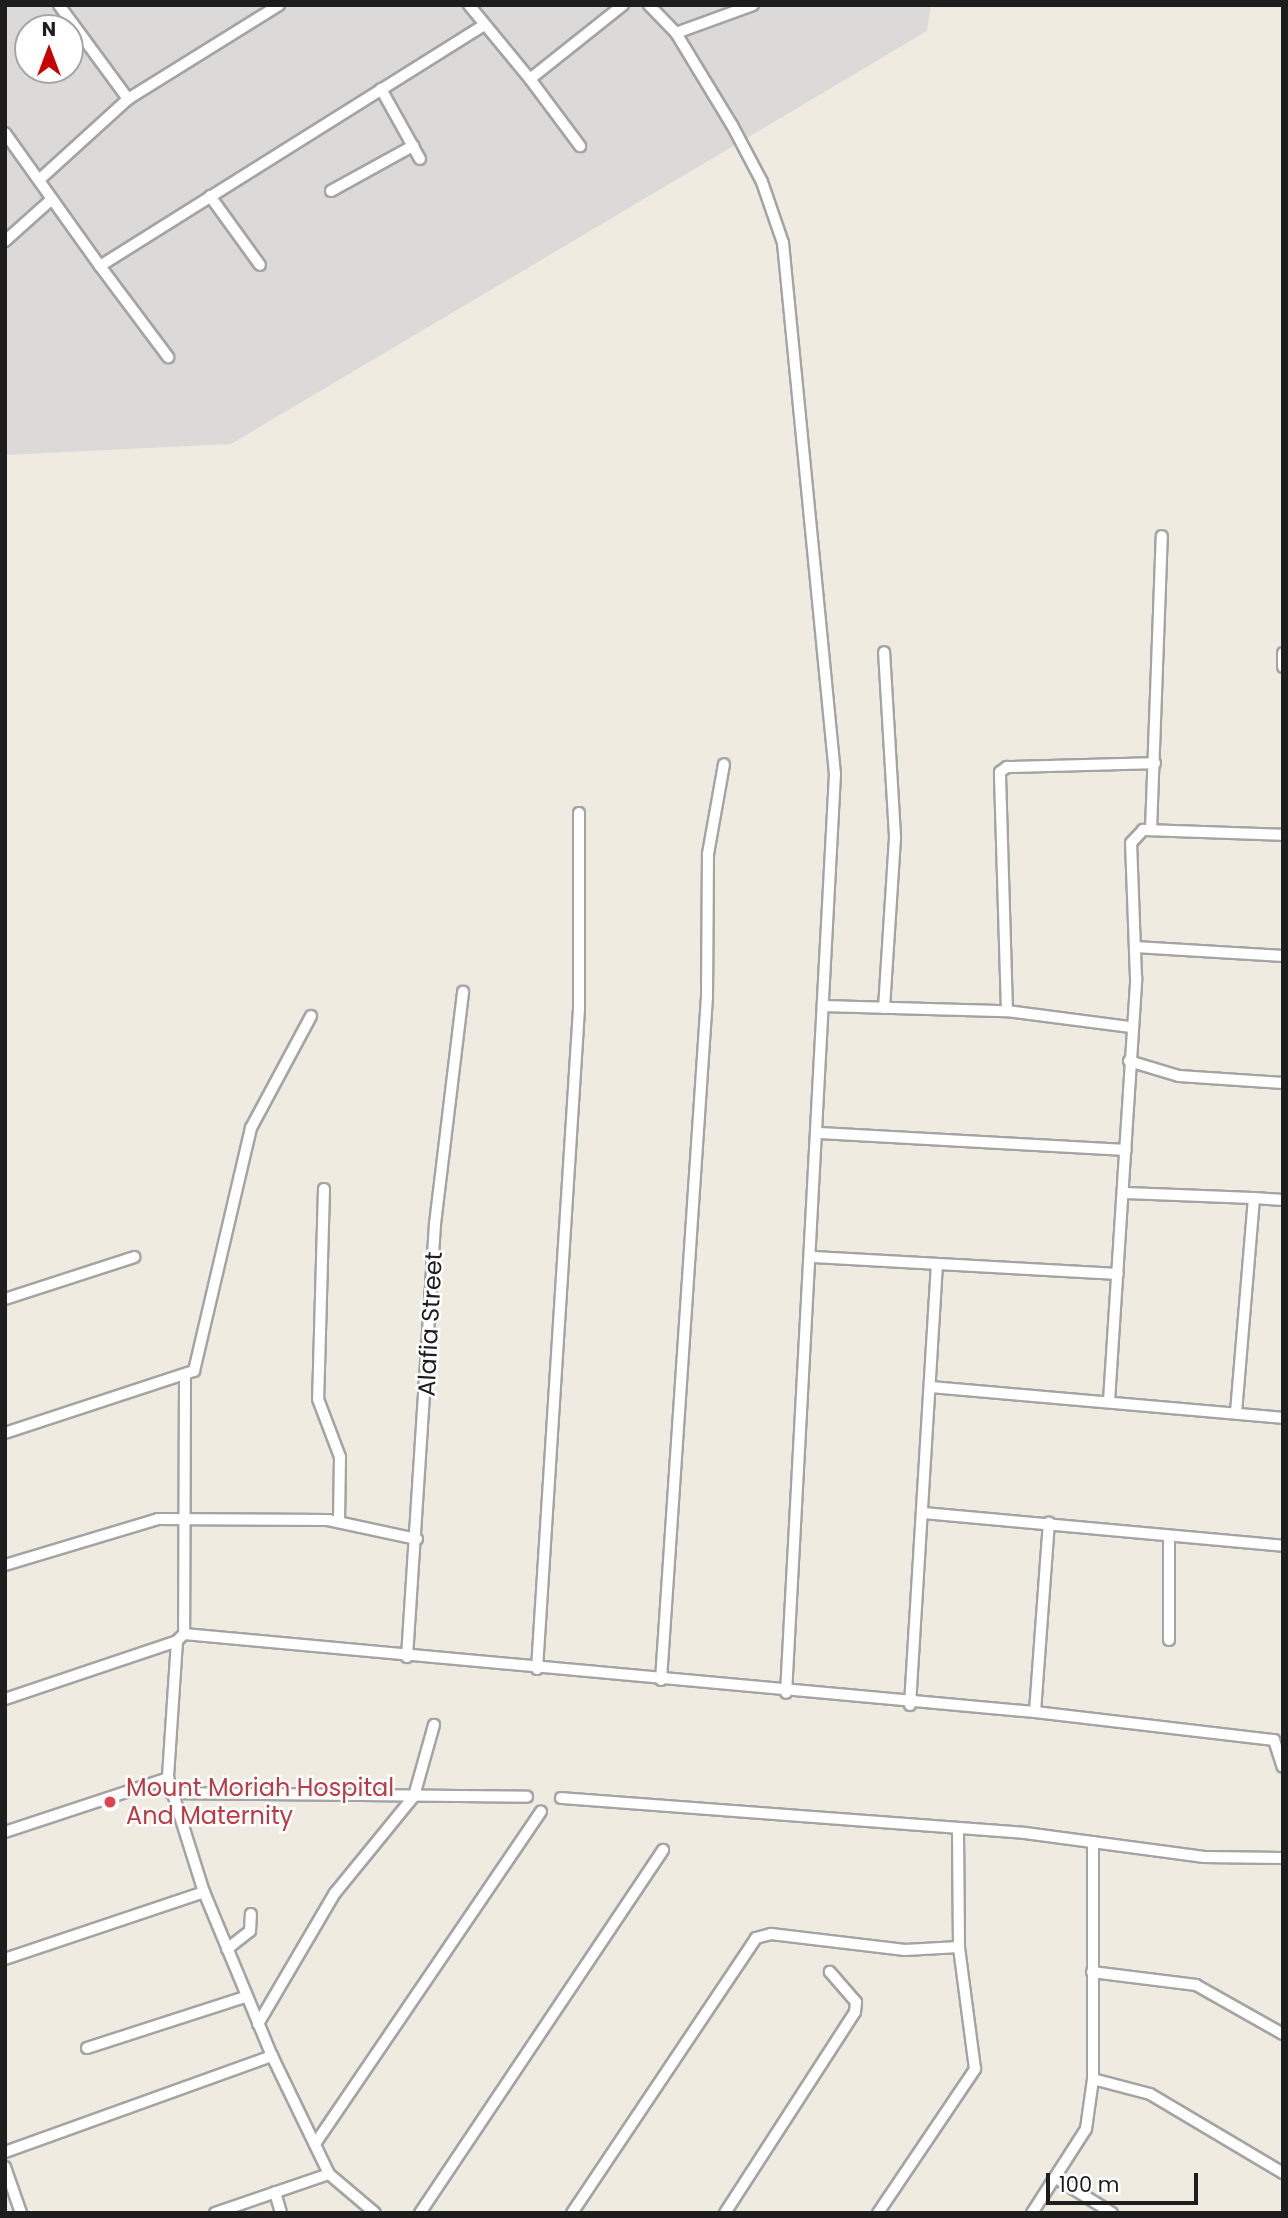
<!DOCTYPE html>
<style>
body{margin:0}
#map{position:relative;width:1288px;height:2218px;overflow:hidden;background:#efebe1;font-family:Poppins,sans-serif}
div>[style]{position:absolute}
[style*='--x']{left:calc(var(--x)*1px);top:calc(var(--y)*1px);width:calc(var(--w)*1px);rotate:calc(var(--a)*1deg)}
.residential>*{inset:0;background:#dbdad9}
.roads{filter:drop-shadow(2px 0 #a4a4a4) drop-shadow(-2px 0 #a4a4a4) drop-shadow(0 2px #a4a4a4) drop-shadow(0 -2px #a4a4a4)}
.minor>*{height:10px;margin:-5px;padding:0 5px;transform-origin:5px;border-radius:5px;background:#fff}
.dots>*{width:19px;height:19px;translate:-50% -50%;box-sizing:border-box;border:4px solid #fff;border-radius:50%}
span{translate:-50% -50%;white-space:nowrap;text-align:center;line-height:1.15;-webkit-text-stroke:5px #fff;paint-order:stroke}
.street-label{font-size:24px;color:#1d1d1d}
.health-label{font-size:24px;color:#be3a42}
.left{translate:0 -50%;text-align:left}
.frame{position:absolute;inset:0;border:7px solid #1d1d1d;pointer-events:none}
.north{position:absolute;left:14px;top:14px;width:70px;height:70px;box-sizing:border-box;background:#fff;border:2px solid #a5a5a5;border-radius:50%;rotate:0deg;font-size:19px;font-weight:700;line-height:28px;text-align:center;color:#1d1d1d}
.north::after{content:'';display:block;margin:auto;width:24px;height:32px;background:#c90000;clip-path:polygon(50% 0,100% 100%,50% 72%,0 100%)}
.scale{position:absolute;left:1046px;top:2173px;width:152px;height:32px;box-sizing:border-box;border:4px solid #1d1d1d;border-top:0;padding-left:9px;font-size:21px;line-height:24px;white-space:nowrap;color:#1d1d1d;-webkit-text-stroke:5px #fff;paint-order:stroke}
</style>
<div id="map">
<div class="residential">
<div style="clip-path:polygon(evenodd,5px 5px,931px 5px,927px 31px,231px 444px,5px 455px,5px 5px,28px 28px,70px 28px,70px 70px,28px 70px,28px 28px)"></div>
</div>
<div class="roads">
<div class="minor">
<div style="--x:59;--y:5;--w:117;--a:53.7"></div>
<div style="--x:469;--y:5;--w:96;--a:50.5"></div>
<div style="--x:530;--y:79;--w:119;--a:-38.5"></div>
<div style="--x:649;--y:5;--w:39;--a:46"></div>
<div style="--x:676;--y:33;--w:108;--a:58.7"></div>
<div style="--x:732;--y:125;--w:64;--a:62.2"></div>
<div style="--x:762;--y:182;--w:65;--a:71"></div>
<div style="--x:783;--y:243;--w:534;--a:84.41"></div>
<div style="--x:835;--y:774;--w:920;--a:93.05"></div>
<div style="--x:676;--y:33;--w:82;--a:-20"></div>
<div style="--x:530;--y:79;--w:84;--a:53.3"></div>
<div style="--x:381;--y:89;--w:80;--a:60.9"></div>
<div style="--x:5;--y:133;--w:163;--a:54.5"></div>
<div style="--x:100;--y:266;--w:453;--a:-32.1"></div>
<div style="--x:39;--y:180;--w:120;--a:-42.3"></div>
<div style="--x:128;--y:99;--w:178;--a:-31.9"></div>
<div style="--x:331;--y:191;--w:94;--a:-28.8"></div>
<div style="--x:210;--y:196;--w:85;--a:54.1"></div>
<div style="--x:5;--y:241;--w:63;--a:-41.8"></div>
<div style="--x:100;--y:266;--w:114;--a:53.2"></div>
<div style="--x:1283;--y:653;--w:14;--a:90"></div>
<div style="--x:1151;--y:830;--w:294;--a:-87.9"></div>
<div style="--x:1136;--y:947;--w:147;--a:3.5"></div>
<div style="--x:823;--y:1006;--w:184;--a:1.6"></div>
<div style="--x:1007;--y:1011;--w:125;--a:7.4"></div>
<div style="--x:884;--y:1008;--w:172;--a:-86.3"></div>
<div style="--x:895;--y:836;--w:184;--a:-93.4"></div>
<div style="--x:1007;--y:1011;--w:239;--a:-91.7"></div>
<div style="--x:1000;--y:772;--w:9;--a:-36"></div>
<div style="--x:1007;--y:767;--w:148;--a:-1.5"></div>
<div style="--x:1129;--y:1061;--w:52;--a:16.7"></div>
<div style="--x:1179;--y:1076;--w:104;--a:3.9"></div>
<div style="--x:820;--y:1133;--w:306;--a:3.2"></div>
<div style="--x:324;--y:1189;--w:210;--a:91.6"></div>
<div style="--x:318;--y:1399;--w:62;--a:69.2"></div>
<div style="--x:340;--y:1457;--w:65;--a:90.9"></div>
<div style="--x:1125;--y:1193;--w:129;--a:2.2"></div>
<div style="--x:1254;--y:1198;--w:216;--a:94.8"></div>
<div style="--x:1254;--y:1198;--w:29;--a:4"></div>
<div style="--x:814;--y:1257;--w:304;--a:3.2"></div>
<div style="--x:5;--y:1299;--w:136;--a:-18"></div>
<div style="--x:185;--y:1378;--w:256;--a:90.2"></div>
<div style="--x:184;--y:1634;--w:10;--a:135"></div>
<div style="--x:177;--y:1641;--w:137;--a:93.8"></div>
<div style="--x:168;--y:1778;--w:120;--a:72.5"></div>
<div style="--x:204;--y:1892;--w:178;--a:67.5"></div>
<div style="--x:272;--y:2056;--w:131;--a:64.2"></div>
<div style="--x:329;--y:2174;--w:60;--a:40.3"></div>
<div style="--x:930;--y:1387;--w:354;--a:5"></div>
<div style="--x:1109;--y:1401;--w:424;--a:-86.3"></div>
<div style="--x:1136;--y:978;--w:135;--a:-92.1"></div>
<div style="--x:1131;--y:843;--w:18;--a:-47"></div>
<div style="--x:1143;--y:830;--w:140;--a:2"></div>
<div style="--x:5;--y:1433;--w:199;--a:-18.2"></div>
<div style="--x:194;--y:1371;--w:250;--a:-76.8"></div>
<div style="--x:251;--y:1128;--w:127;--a:-61.8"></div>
<div style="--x:923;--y:1513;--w:362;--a:5.2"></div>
<div style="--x:1169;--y:1537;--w:103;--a:90"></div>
<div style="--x:5;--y:1565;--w:160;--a:-16.7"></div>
<div style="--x:158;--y:1519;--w:170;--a:0.3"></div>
<div style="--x:328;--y:1520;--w:91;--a:12.1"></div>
<div style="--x:184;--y:1634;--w:855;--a:5.24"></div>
<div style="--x:1035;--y:1712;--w:241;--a:6.7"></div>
<div style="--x:1274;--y:1740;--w:28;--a:72"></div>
<div style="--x:407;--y:1657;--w:434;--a:-86.3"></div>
<div style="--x:435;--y:1224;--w:234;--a:-83.1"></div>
<div style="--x:537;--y:1669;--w:661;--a:-86.36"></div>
<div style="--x:579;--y:1009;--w:196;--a:-90"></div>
<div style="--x:661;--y:1680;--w:685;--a:-86.15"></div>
<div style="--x:707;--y:997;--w:143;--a:-89.6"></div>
<div style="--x:708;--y:854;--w:91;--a:-79.9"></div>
<div style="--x:5;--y:1699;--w:182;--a:-18.6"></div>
<div style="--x:910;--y:1705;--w:439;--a:-86.5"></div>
<div style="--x:1035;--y:1712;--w:190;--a:-85.8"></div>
<div style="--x:171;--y:1793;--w:356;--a:0.6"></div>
<div style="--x:561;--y:1798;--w:465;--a:4.3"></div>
<div style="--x:1025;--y:1833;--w:181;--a:7.6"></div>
<div style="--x:1204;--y:1857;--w:79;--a:0.7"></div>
<div style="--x:5;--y:1832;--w:172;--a:-18.3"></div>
<div style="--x:227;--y:1949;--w:29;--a:-38"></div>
<div style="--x:250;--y:1931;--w:17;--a:-87"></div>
<div style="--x:5;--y:1959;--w:210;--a:-18.6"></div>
<div style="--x:1092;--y:1972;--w:105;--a:7.1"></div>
<div style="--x:1196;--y:1985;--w:100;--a:29.4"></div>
<div style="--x:258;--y:2024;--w:152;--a:-59.6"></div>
<div style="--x:335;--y:1893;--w:125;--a:-50.8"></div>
<div style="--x:414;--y:1796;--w:74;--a:-74.3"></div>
<div style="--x:87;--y:2048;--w:166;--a:-17.9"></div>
<div style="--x:1093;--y:2079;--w:59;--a:14.7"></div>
<div style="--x:1150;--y:2094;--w:155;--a:30.7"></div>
<div style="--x:315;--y:2144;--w:402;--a:-55.8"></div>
<div style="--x:5;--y:2152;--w:284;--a:-19.8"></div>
<div style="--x:5;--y:2167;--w:49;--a:70.8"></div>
<div style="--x:1056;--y:2178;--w:66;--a:32"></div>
<div style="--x:275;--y:2192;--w:22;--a:74"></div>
<div style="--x:215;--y:2213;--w:120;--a:-18.9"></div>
<div style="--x:420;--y:2213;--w:437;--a:-56.2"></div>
<div style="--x:572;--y:2213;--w:331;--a:-56.2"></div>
<div style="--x:756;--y:1938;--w:16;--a:-15"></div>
<div style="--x:771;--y:1934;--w:135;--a:6.8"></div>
<div style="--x:905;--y:1950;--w:54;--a:-3.2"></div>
<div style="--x:725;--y:2213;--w:239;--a:-57.1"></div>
<div style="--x:855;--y:2012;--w:10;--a:-84"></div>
<div style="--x:856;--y:2002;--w:40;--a:-131"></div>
<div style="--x:878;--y:2213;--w:174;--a:-56"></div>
<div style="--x:975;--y:2069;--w:123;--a:-97.5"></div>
<div style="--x:959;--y:1947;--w:115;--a:-90.5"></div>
<div style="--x:1032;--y:2213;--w:100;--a:-57.3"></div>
<div style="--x:1086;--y:2129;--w:50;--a:-82"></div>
<div style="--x:1093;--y:2079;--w:237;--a:-90"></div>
</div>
</div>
<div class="dots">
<div style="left:110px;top:1802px;background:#e0444e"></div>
</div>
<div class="street-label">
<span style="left:430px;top:1324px;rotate:-87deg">Alafia Street</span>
</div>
<div class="health-label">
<span class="left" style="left:126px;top:1802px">Mount Moriah Hospital<br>And Maternity</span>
</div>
<div class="frame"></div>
<div class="north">N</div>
<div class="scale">100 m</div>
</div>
